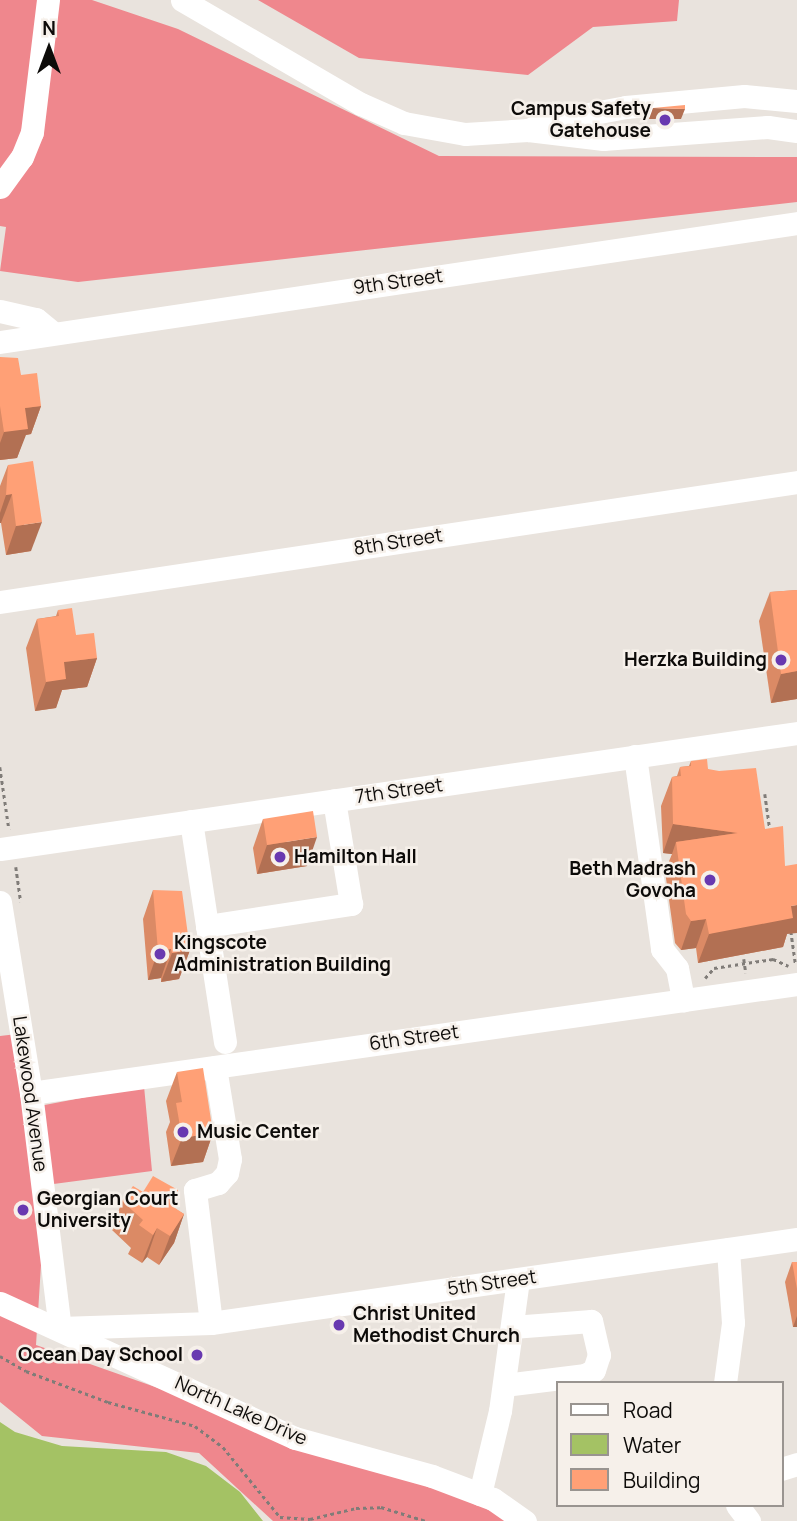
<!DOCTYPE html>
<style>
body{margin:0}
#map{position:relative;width:797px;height:1521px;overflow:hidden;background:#e9e3dd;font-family:Manrope,sans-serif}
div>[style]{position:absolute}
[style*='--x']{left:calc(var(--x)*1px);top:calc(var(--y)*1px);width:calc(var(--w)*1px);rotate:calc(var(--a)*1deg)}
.forest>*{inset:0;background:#ef878d}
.water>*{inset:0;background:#a4c264}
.path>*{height:2.5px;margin-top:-1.25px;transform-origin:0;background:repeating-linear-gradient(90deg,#807c78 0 3.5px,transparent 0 7px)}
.minor>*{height:23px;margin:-11.5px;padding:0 11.5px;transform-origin:11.5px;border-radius:11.5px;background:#fff}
.wall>*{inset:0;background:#db8a65}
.shaded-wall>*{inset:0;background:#b27053}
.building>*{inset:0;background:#ffa076}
.dots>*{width:19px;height:19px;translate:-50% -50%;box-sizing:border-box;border:4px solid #f6f0ea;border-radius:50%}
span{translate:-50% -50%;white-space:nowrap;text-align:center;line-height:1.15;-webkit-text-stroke:5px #f6f0ea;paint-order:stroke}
.poi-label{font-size:19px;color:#0d0b09;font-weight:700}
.right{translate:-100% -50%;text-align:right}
.left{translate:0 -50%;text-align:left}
.street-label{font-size:19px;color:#0d0b09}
.legend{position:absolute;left:556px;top:1381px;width:228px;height:126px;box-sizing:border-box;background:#f6f0ea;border:2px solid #999490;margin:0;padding:9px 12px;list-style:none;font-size:21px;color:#0d0b09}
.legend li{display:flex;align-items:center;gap:14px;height:35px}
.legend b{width:35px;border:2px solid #999490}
.north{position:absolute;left:14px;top:14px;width:70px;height:70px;-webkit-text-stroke:5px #f6f0ea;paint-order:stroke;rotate:0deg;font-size:19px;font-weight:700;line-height:28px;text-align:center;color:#0d0b09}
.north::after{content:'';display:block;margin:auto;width:24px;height:32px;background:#0d0b09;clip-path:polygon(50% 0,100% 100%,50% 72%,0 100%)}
</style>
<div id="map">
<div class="forest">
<div style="clip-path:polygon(0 0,92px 0,178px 29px,439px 156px,797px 157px,797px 202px,78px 282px,0 271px,6px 227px,0 226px)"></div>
<div style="clip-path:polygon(258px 0,679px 0,677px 21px,593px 27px,528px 75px,359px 58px)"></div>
<div style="clip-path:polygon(17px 1034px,29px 1108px,144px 1086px,152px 1171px,46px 1185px,36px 1345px,499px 1508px,516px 1521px,273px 1521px,199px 1453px,42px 1436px,0 1402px,0 1036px)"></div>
</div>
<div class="water">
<div style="clip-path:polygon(0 1422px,15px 1432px,62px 1446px,166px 1452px,206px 1466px,240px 1492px,263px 1521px,0 1521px)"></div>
</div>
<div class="path">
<div style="--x:0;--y:767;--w:63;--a:81.7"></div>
<div style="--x:765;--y:794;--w:35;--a:82"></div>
<div style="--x:16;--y:867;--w:35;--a:82"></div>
<div style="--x:791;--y:931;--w:34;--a:82"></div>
<div style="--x:744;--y:959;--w:14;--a:82"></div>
<div style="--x:705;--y:978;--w:13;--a:-48"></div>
<div style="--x:714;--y:968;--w:60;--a:-8.7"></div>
<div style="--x:773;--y:959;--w:17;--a:24"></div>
<div style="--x:0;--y:1356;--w:30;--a:30"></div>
<div style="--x:26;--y:1371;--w:88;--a:20.7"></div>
<div style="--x:108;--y:1402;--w:90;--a:15.4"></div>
<div style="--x:195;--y:1426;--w:35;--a:37"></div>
<div style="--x:223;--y:1447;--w:90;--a:50.8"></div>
<div style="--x:280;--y:1517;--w:30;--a:4"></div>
<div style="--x:310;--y:1519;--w:47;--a:-13.4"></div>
<div style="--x:356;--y:1508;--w:25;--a:-2"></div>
<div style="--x:381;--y:1507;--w:47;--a:17.3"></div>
</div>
<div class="minor">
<div style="--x:182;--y:0;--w:207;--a:30.2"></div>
<div style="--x:361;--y:104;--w:47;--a:23.8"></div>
<div style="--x:404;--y:123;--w:62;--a:10.2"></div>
<div style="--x:465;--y:134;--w:63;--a:-3.6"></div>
<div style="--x:797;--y:101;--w:53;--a:-174.6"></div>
<div style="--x:744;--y:96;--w:119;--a:174.7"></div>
<div style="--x:626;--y:107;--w:81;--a:169.4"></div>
<div style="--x:546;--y:122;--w:20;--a:156"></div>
<div style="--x:528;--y:130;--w:76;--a:6.8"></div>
<div style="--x:603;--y:139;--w:165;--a:-4.2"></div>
<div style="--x:768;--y:127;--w:29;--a:8"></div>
<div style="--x:0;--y:187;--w:37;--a:-54"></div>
<div style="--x:22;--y:157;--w:27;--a:-68"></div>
<div style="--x:32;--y:132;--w:133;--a:-83.1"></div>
<div style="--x:0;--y:311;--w:37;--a:13"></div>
<div style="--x:36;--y:319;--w:22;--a:39"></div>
<div style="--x:0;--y:342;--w:806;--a:-8.49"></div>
<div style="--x:0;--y:602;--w:806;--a:-8.56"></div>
<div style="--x:635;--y:756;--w:195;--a:82"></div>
<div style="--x:662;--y:949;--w:24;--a:52"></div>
<div style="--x:677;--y:968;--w:33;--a:79"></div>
<div style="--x:191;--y:821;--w:106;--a:81.3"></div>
<div style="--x:0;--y:849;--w:805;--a:-8.28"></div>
<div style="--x:0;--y:902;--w:193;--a:80.8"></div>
<div style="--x:31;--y:1093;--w:237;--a:83"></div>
<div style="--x:60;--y:1328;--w:151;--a:-1.9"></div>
<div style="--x:211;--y:1323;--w:592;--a:-8.16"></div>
<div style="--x:225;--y:1042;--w:117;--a:-98.8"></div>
<div style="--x:207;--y:926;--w:146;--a:-8.7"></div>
<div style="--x:351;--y:904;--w:105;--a:-99.3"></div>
<div style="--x:31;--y:1093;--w:774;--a:-8.1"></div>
<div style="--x:0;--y:1303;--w:324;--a:24.6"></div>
<div style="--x:295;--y:1438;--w:142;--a:15.5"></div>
<div style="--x:432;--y:1476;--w:65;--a:20.7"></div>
<div style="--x:493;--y:1499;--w:39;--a:35"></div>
<div style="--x:211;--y:1323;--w:134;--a:-96.9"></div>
<div style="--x:195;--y:1190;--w:24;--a:-17"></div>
<div style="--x:218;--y:1183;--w:13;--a:-48"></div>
<div style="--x:227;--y:1173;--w:14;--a:-78"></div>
<div style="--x:230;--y:1159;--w:93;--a:-99.3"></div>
<div style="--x:725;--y:1383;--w:61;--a:-82.4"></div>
<div style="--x:733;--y:1323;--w:74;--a:-93.9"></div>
<div style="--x:504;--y:1385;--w:82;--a:-7"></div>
<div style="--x:585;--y:1375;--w:10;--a:-29"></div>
<div style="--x:594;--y:1370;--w:16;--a:-72"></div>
<div style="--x:599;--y:1355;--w:35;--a:-103"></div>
<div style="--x:591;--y:1321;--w:79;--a:175.7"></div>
<div style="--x:781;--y:1469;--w:17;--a:-17"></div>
<div style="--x:480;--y:1494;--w:85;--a:-76.5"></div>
<div style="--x:500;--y:1411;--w:133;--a:-82.2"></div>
<div style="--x:737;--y:1505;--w:20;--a:53"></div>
</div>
<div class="wall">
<div style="clip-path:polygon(0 357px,21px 375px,41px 406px,31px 434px,25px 435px,17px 458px,0 460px)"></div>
<div style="clip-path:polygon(8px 465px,31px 551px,6px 555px,1px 523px,0 523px,0 486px)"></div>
<div style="clip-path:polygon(797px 590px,797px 699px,771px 703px,759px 621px,770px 592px)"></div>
<div style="clip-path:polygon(58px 610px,76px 635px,97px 658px,87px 687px,62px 690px,56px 708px,35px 711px,26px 648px,37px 619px,56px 616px)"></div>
<div style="clip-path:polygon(691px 761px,708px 769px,765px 829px,787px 934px,783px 947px,698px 963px,696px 948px,681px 950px,675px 943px,665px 871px,672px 854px,663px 853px,661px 806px,672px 777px,677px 776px,680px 767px,689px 766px)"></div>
<div style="clip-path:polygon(263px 819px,307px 866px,257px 874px,253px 848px)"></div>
<div style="clip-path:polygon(153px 890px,190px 950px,179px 979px,161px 982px,161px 978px,148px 980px,143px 919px)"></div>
<div style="clip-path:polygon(177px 1072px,213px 1133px,203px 1162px,171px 1166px,166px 1132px,170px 1122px,166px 1101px)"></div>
<div style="clip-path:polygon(178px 1190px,172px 1207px,184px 1214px,174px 1243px,159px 1265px,147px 1257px,142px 1263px,128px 1254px,131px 1248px,112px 1230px,122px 1201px)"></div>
<div style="clip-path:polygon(792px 1262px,797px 1262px,797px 1327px,793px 1327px,785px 1282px)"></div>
</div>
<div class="shaded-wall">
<div style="clip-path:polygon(653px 108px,685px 109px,681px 119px,649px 119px)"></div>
<div style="clip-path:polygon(41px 406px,31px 434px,26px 435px,17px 458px,0 460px,0 443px,4px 432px,25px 408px)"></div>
<div style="clip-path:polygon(12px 494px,1px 523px,0 523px,0 513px,6px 495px)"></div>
<div style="clip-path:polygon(42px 522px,31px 551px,6px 555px,16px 526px)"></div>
<div style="clip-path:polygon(97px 658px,87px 687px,62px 690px,56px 708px,35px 711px,46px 682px,64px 662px)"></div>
<div style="clip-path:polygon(797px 671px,797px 699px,771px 703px,781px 674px)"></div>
<div style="clip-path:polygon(673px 824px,738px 833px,676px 842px,672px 854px,663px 853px)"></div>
<div style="clip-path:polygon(317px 837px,307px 866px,257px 874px,267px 845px)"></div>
<div style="clip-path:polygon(797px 905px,797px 933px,787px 934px,783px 947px,698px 963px,709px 934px,791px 906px)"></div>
<div style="clip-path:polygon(706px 919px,696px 948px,681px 950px,691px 921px)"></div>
<div style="clip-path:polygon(171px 949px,161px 978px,148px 980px,158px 951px)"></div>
<div style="clip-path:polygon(190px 950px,179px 979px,161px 982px,172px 953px)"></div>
<div style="clip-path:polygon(213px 1133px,203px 1162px,171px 1166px,182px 1138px)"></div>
<div style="clip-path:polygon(184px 1214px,174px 1243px,159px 1265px,170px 1236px)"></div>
<div style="clip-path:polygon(157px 1228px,147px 1257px,142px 1263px,153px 1235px)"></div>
<div style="clip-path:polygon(797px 1316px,797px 1327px,793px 1327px)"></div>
</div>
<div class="building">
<div style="clip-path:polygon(685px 105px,685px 109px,653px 108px)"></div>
<div style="clip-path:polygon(0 357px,18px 358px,21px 375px,37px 373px,41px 406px,25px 408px,28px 429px,4px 432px,0 406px)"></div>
<div style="clip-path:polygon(33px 461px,42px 522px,16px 526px,12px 494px,6px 495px,8px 465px)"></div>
<div style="clip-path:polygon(797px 590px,797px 671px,781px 674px,770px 592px)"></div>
<div style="clip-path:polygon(72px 608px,76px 635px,94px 633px,97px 658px,64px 662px,66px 679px,46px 682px,37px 619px,59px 616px,58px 610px)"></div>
<div style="clip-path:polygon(707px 759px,708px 769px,719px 771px,756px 768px,765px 829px,783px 826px,785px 866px,797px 864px,797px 905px,791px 906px,793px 918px,709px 934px,706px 919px,691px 921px,686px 914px,676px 842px,738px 833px,673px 824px,672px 777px,681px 776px,680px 767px,691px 766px,691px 761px)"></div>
<div style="clip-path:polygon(313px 811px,317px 837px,267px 845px,263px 819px)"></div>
<div style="clip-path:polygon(153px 890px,182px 891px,190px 950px,172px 953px,171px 949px,158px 951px)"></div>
<div style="clip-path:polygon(203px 1068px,213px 1133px,182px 1138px,176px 1103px,182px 1102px,177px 1072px)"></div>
<div style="clip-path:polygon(153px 1176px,178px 1190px,172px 1206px,184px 1214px,170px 1236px,157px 1228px,153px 1235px,139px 1225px,143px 1220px,122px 1201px,133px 1186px,143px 1192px)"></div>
<div style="clip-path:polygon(792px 1262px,797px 1262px,797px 1289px)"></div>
</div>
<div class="dots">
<div style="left:665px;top:120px;background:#6839b0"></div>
<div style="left:781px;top:660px;background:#6839b0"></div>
<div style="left:280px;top:857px;background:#6839b0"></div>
<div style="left:710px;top:880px;background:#6839b0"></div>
<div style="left:160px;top:954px;background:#6839b0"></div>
<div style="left:183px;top:1132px;background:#6839b0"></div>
<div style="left:23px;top:1210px;background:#6839b0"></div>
<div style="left:339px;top:1325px;background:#6839b0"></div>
<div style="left:197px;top:1355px;background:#6839b0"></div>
</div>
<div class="poi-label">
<span class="right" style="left:651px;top:120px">Campus Safety<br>Gatehouse</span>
<span class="right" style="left:767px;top:660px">Herzka Building</span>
<span class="left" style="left:294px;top:857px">Hamilton Hall</span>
<span class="right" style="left:696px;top:880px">Beth Madrash<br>Govoha</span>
<span class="left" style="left:174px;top:954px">Kingscote<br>Administration Building</span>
<span class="left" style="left:197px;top:1132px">Music Center</span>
<span class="left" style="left:37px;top:1210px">Georgian Court<br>University</span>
<span class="left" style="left:353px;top:1325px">Christ United<br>Methodist Church</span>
<span class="right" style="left:183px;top:1355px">Ocean Day School</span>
</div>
<div class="street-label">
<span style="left:398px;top:282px;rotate:-8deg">9th Street</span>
<span style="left:398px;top:542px;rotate:-9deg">8th Street</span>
<span style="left:399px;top:791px;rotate:-8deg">7th Street</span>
<span style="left:414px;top:1038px;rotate:-8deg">6th Street</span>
<span style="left:30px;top:1094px;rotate:82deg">Lakewood Avenue</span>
<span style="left:492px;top:1283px;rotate:-8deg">5th Street</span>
<span style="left:241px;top:1411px;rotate:24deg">North Lake Drive</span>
</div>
<ul class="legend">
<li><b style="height:9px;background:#fff"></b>Road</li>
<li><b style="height:19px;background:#a4c264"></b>Water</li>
<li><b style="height:19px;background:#ffa076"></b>Building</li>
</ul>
<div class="north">N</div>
</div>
